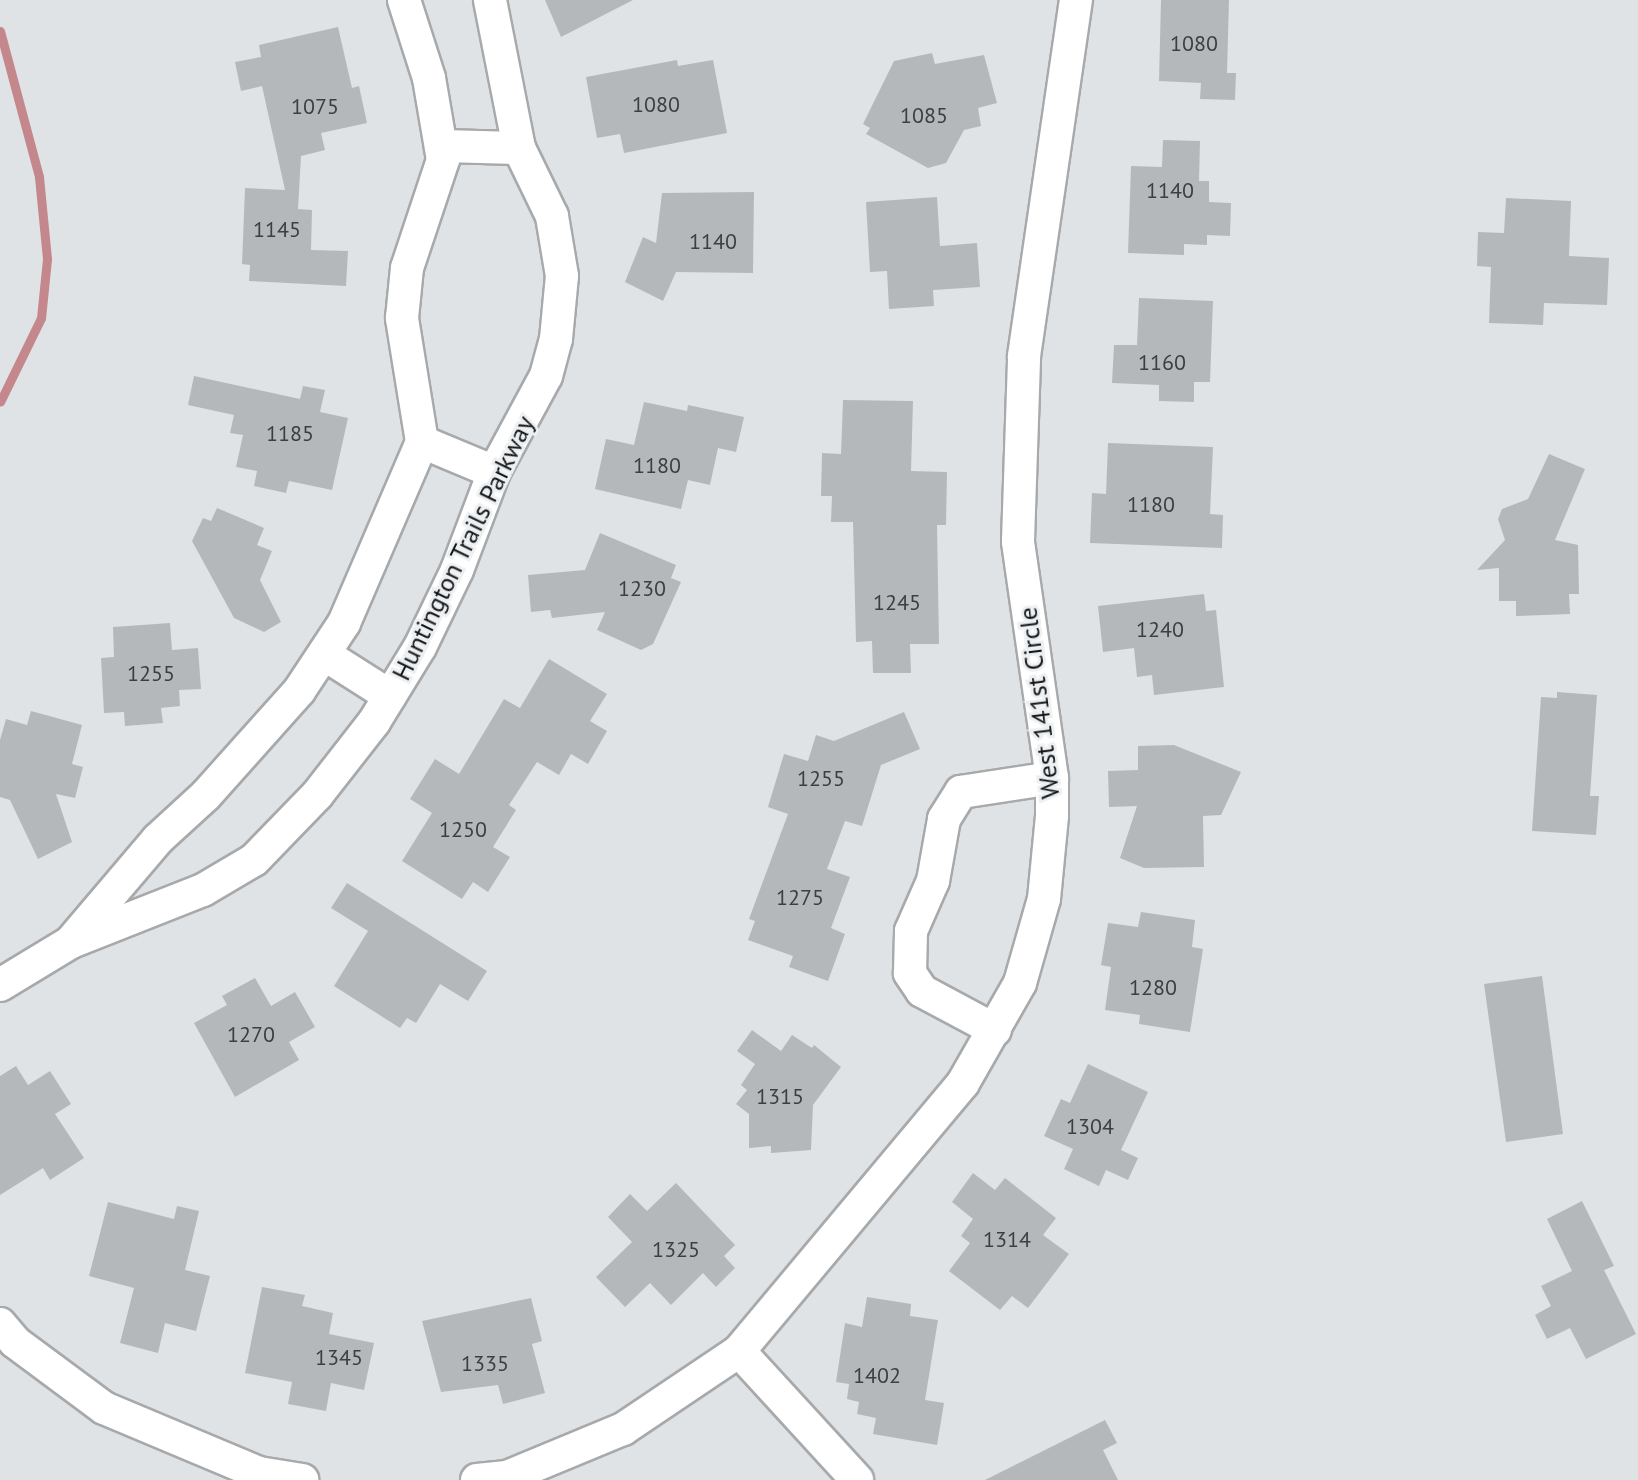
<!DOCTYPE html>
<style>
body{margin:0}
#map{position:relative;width:1638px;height:1480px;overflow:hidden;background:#e0e3e5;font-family:"PT Sans",sans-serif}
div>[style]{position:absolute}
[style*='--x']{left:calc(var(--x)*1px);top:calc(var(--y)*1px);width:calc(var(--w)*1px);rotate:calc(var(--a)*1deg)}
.stream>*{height:9px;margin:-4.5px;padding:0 4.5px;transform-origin:4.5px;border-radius:4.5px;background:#c3878c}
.building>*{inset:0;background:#b5b8ba}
.roads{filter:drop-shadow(2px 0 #a7a9ab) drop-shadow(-2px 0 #a7a9ab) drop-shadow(0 2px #a7a9ab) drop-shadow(0 -2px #a7a9ab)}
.minor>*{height:32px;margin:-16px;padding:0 16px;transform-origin:16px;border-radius:16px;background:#fff}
span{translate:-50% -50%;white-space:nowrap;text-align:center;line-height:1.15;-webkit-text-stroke:6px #edf0f2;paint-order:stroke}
.number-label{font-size:22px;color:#3d3e40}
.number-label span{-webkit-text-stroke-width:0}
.street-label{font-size:26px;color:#151617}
</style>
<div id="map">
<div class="stream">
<div style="--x:0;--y:31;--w:151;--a:75"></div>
<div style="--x:39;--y:177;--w:82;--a:84.4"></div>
<div style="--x:47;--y:259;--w:59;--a:95.8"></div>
<div style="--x:41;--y:318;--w:93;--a:116"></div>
</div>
<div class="building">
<div style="clip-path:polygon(545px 0,633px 0,561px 37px)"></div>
<div style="clip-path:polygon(1161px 0,1229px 0,1227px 73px,1236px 73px,1235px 100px,1200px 99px,1201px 83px,1159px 81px)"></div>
<div style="clip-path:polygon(338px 27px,352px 88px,359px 86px,367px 123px,321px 133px,325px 150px,301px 156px,298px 209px,312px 210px,311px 250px,348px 251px,346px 286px,249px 281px,250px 265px,242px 264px,245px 188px,285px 190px,262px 86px,241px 91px,235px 62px,261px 57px,259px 45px)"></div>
<div style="clip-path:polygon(932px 53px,935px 64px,984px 55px,997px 103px,978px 108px,981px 126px,964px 130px,946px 163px,928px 168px,866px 134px,870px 128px,863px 124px,894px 61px)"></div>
<div style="clip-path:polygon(677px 60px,678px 66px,713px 60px,727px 133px,624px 153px,620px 134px,597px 138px,586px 77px)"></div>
<div style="clip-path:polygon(1163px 140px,1200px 141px,1199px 181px,1209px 181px,1209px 202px,1231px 203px,1230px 236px,1207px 235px,1207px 245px,1184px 244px,1184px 255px,1128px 253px,1131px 166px,1162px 167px)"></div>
<div style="clip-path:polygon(754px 192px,753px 273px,676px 272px,663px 301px,625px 282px,643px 237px,656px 243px,662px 193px)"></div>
<div style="clip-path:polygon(937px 197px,940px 246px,977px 243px,980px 287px,933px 290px,934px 306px,889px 309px,887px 271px,870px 272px,866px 202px)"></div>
<div style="clip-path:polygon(1506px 198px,1571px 201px,1569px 256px,1609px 258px,1607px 305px,1544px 303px,1543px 325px,1489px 323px,1491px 267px,1477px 266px,1478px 232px,1504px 233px)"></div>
<div style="clip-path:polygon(1139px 298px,1213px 301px,1210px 382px,1194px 382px,1194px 402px,1159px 401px,1159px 385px,1112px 383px,1114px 345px,1137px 345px)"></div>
<div style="clip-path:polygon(194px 376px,300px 399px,303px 386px,325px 390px,320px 412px,348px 418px,332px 490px,289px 481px,286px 493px,254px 486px,257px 471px,236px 467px,243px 435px,230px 433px,234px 415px,188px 405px)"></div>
<div style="clip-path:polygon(843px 400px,913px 401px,911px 471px,947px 472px,946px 525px,937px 525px,939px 644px,910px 644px,911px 673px,873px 673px,872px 641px,856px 642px,853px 522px,831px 522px,832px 496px,821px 496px,822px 453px,841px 454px)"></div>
<div style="clip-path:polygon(644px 402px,687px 411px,688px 405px,744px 417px,736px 452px,718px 448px,710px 485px,688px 480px,681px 509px,595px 489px,606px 439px,634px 445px)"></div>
<div style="clip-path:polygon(1108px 443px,1213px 447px,1210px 514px,1223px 515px,1222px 548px,1090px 543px,1092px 493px,1106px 494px)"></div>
<div style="clip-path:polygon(1549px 454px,1585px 469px,1555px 540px,1578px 545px,1579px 594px,1569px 594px,1570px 614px,1516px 616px,1516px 601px,1499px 601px,1499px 568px,1477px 570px,1505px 540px,1498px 519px,1502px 509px,1528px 499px)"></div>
<div style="clip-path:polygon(217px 508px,264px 528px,257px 545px,272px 551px,260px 580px,281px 622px,264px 632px,234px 618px,192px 541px,203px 518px,211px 521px)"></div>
<div style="clip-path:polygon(600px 533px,676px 565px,671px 578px,681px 582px,653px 644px,641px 650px,597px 630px,605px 612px,552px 618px,550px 610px,531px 612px,528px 575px,585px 570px)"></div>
<div style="clip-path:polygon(1204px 594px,1206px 611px,1216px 610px,1224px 687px,1154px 695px,1152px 675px,1137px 677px,1134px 648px,1103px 652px,1098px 606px)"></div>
<div style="clip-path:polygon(170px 623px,172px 650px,198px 648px,201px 689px,179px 690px,180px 706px,161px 708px,163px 723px,125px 726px,124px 712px,104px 713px,101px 658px,114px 657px,113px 627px)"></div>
<div style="clip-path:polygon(549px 659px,607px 694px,590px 721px,607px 731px,588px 764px,571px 754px,559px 775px,537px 762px,509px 805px,516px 810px,493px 847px,510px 857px,488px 892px,473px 882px,462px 899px,402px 861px,432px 813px,410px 799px,435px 759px,459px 774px,504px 699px,520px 708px)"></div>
<div style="clip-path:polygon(1557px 692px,1597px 695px,1590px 796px,1599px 796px,1596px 835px,1532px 831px,1541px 697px,1557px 698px)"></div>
<div style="clip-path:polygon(31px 711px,82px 725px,72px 764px,83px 767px,75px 798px,56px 794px,72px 842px,38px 859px,10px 800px,0 797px,0 740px,6px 719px,27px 725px)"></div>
<div style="clip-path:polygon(904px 712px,920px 749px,881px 765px,862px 826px,845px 821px,827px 869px,850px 877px,831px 928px,845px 934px,828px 981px,789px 967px,793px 956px,748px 940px,755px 921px,749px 919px,788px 814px,768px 807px,784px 754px,808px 761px,816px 735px,834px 741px)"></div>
<div style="clip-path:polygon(1174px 745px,1241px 772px,1221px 815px,1203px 816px,1204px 867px,1144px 868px,1120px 858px,1137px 806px,1109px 807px,1108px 771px,1138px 770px,1138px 746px)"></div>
<div style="clip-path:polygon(347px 883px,487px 971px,468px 1001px,440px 984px,416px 1023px,407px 1018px,400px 1028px,334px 986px,368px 931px,331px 908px)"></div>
<div style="clip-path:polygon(1141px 912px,1195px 920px,1192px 947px,1203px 949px,1190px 1032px,1139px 1024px,1140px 1015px,1105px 1010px,1111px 967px,1101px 965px,1108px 923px,1138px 927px)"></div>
<div style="clip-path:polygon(1542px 976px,1563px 1134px,1506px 1142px,1484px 984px)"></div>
<div style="clip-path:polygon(255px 978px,271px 1006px,295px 992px,315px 1027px,289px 1042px,299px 1060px,235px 1097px,194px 1023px,227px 1005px,222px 996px)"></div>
<div style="clip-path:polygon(752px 1030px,781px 1051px,792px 1035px,812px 1048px,814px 1045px,841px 1067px,813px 1105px,811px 1150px,771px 1153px,771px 1146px,749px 1148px,749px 1114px,736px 1104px,747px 1090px,741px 1085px,755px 1064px,737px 1051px)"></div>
<div style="clip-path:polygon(1088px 1064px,1148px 1092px,1121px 1150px,1138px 1158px,1128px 1180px,1106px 1170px,1099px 1186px,1064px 1169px,1073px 1149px,1044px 1136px,1061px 1099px,1070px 1103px)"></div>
<div style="clip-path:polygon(16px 1066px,28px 1085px,50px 1071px,71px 1104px,55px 1114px,84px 1158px,50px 1180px,43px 1168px,0 1195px,0 1076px)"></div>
<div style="clip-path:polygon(973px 1173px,995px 1190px,1005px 1178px,1056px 1218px,1043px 1235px,1069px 1254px,1028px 1308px,1012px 1296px,1000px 1310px,949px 1271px,970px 1243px,961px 1236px,973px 1219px,952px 1202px)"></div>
<div style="clip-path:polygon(676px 1183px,735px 1245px,724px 1256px,735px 1268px,716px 1287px,703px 1273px,671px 1305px,650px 1283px,625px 1307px,596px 1277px,632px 1242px,608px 1217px,630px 1194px,647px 1211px)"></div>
<div style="clip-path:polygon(1582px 1201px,1614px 1266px,1604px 1270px,1636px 1334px,1586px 1359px,1570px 1328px,1547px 1339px,1535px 1315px,1551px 1306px,1541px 1286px,1572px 1271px,1547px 1219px)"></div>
<div style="clip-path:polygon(108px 1202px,174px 1219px,177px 1206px,199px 1211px,185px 1270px,210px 1276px,196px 1331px,165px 1323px,158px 1353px,120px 1343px,134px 1288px,89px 1276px)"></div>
<div style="clip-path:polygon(262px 1287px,305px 1295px,302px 1306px,333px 1313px,329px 1334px,374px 1343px,364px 1390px,331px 1383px,326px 1411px,288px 1404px,292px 1382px,245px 1373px)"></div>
<div style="clip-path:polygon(867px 1297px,911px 1304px,910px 1316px,938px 1320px,925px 1400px,944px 1403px,937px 1445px,873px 1434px,876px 1418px,857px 1414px,859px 1402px,847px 1399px,849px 1384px,836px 1382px,845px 1323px,862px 1327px)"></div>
<div style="clip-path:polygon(531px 1298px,542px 1341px,532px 1344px,545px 1393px,503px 1404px,498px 1385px,441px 1392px,422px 1321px)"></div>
<div style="clip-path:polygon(1105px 1420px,1117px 1443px,1103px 1450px,1118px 1480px,985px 1480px)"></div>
</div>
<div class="roads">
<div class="minor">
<div style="--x:441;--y:146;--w:78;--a:1.5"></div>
<div style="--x:422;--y:442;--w:78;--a:22.6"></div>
<div style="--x:324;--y:654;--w:78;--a:32.5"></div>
<div style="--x:73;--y:939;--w:131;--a:-49.6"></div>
<div style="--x:158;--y:839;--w:65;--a:-42.5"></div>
<div style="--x:206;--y:795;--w:140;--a:-48.2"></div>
<div style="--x:299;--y:691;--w:82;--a:-56.5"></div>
<div style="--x:344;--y:623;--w:197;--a:-66.7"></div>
<div style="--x:422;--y:442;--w:126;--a:-99.2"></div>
<div style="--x:402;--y:318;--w:50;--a:-84.3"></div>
<div style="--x:407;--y:268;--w:114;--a:-71.6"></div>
<div style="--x:443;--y:160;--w:83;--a:-99.7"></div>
<div style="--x:429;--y:78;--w:82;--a:-107.8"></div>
<div style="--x:0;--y:985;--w:83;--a:-31.2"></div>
<div style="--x:71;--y:942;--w:142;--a:-21.5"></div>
<div style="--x:203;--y:890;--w:59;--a:-30.5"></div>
<div style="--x:254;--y:860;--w:91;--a:-45.9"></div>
<div style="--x:317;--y:795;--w:93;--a:-52"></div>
<div style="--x:374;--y:722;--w:88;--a:-58.5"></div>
<div style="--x:420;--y:647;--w:85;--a:-64.3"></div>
<div style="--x:457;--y:570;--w:105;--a:-69.3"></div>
<div style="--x:494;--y:472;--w:109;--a:-61.6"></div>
<div style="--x:546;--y:376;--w:38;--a:-75"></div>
<div style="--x:556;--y:339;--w:63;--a:-84.6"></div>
<div style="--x:562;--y:276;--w:61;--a:-99.5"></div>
<div style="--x:552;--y:216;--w:76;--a:-115.9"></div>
<div style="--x:519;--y:148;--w:151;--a:-101.1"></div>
<div style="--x:995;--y:1030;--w:83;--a:-151.9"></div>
<div style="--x:922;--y:991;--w:22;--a:-124"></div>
<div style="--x:910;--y:973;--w:42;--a:-88.6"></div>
<div style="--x:911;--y:931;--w:55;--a:-66.3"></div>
<div style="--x:933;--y:881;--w:63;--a:-79.9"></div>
<div style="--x:944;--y:819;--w:32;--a:-58"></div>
<div style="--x:961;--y:792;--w:92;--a:-8.7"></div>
<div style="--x:0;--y:1324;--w:23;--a:50"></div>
<div style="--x:15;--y:1342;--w:111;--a:36.6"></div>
<div style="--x:104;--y:1408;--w:168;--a:22.8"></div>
<div style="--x:259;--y:1473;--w:44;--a:9.2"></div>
<div style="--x:739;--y:1351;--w:175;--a:47.5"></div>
<div style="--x:477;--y:1480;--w:30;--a:-6"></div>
<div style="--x:507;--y:1477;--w:126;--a:-22.5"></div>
<div style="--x:623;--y:1429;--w:140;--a:-33.9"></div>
<div style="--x:739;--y:1351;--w:349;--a:-50.1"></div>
<div style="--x:963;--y:1083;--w:115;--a:-60.3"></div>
<div style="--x:1020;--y:983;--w:87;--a:-74.1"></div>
<div style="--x:1044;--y:899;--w:83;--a:-84.5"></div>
<div style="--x:1052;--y:816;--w:38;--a:-90"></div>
<div style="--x:1052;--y:778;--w:239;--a:-98.2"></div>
<div style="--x:1018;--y:541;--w:185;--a:-88.1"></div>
<div style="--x:1024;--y:356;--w:360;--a:-81.7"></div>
</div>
</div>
<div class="number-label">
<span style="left:1194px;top:44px">1080</span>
<span style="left:656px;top:105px">1080</span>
<span style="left:315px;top:107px">1075</span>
<span style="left:924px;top:116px">1085</span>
<span style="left:1170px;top:191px">1140</span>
<span style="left:277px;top:230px">1145</span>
<span style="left:713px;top:242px">1140</span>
<span style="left:1162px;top:363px">1160</span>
<span style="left:290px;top:434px">1185</span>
<span style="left:657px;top:466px">1180</span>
<span style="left:1151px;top:505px">1180</span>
<span style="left:642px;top:589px">1230</span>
<span style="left:897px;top:603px">1245</span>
<span style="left:1160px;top:630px">1240</span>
<span style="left:151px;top:674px">1255</span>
<span style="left:821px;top:779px">1255</span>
<span style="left:463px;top:830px">1250</span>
<span style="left:800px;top:898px">1275</span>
<span style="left:1153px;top:988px">1280</span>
<span style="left:251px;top:1035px">1270</span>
<span style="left:780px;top:1097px">1315</span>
<span style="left:1090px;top:1127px">1304</span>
<span style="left:1007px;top:1240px">1314</span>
<span style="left:676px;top:1250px">1325</span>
<span style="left:339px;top:1358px">1345</span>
<span style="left:485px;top:1364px">1335</span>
<span style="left:877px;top:1376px">1402</span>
</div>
<div class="street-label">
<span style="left:463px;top:548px;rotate:-64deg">Huntington Trails Parkway</span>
<span style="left:1039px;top:703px;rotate:-97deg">West 141st Circle</span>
</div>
</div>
